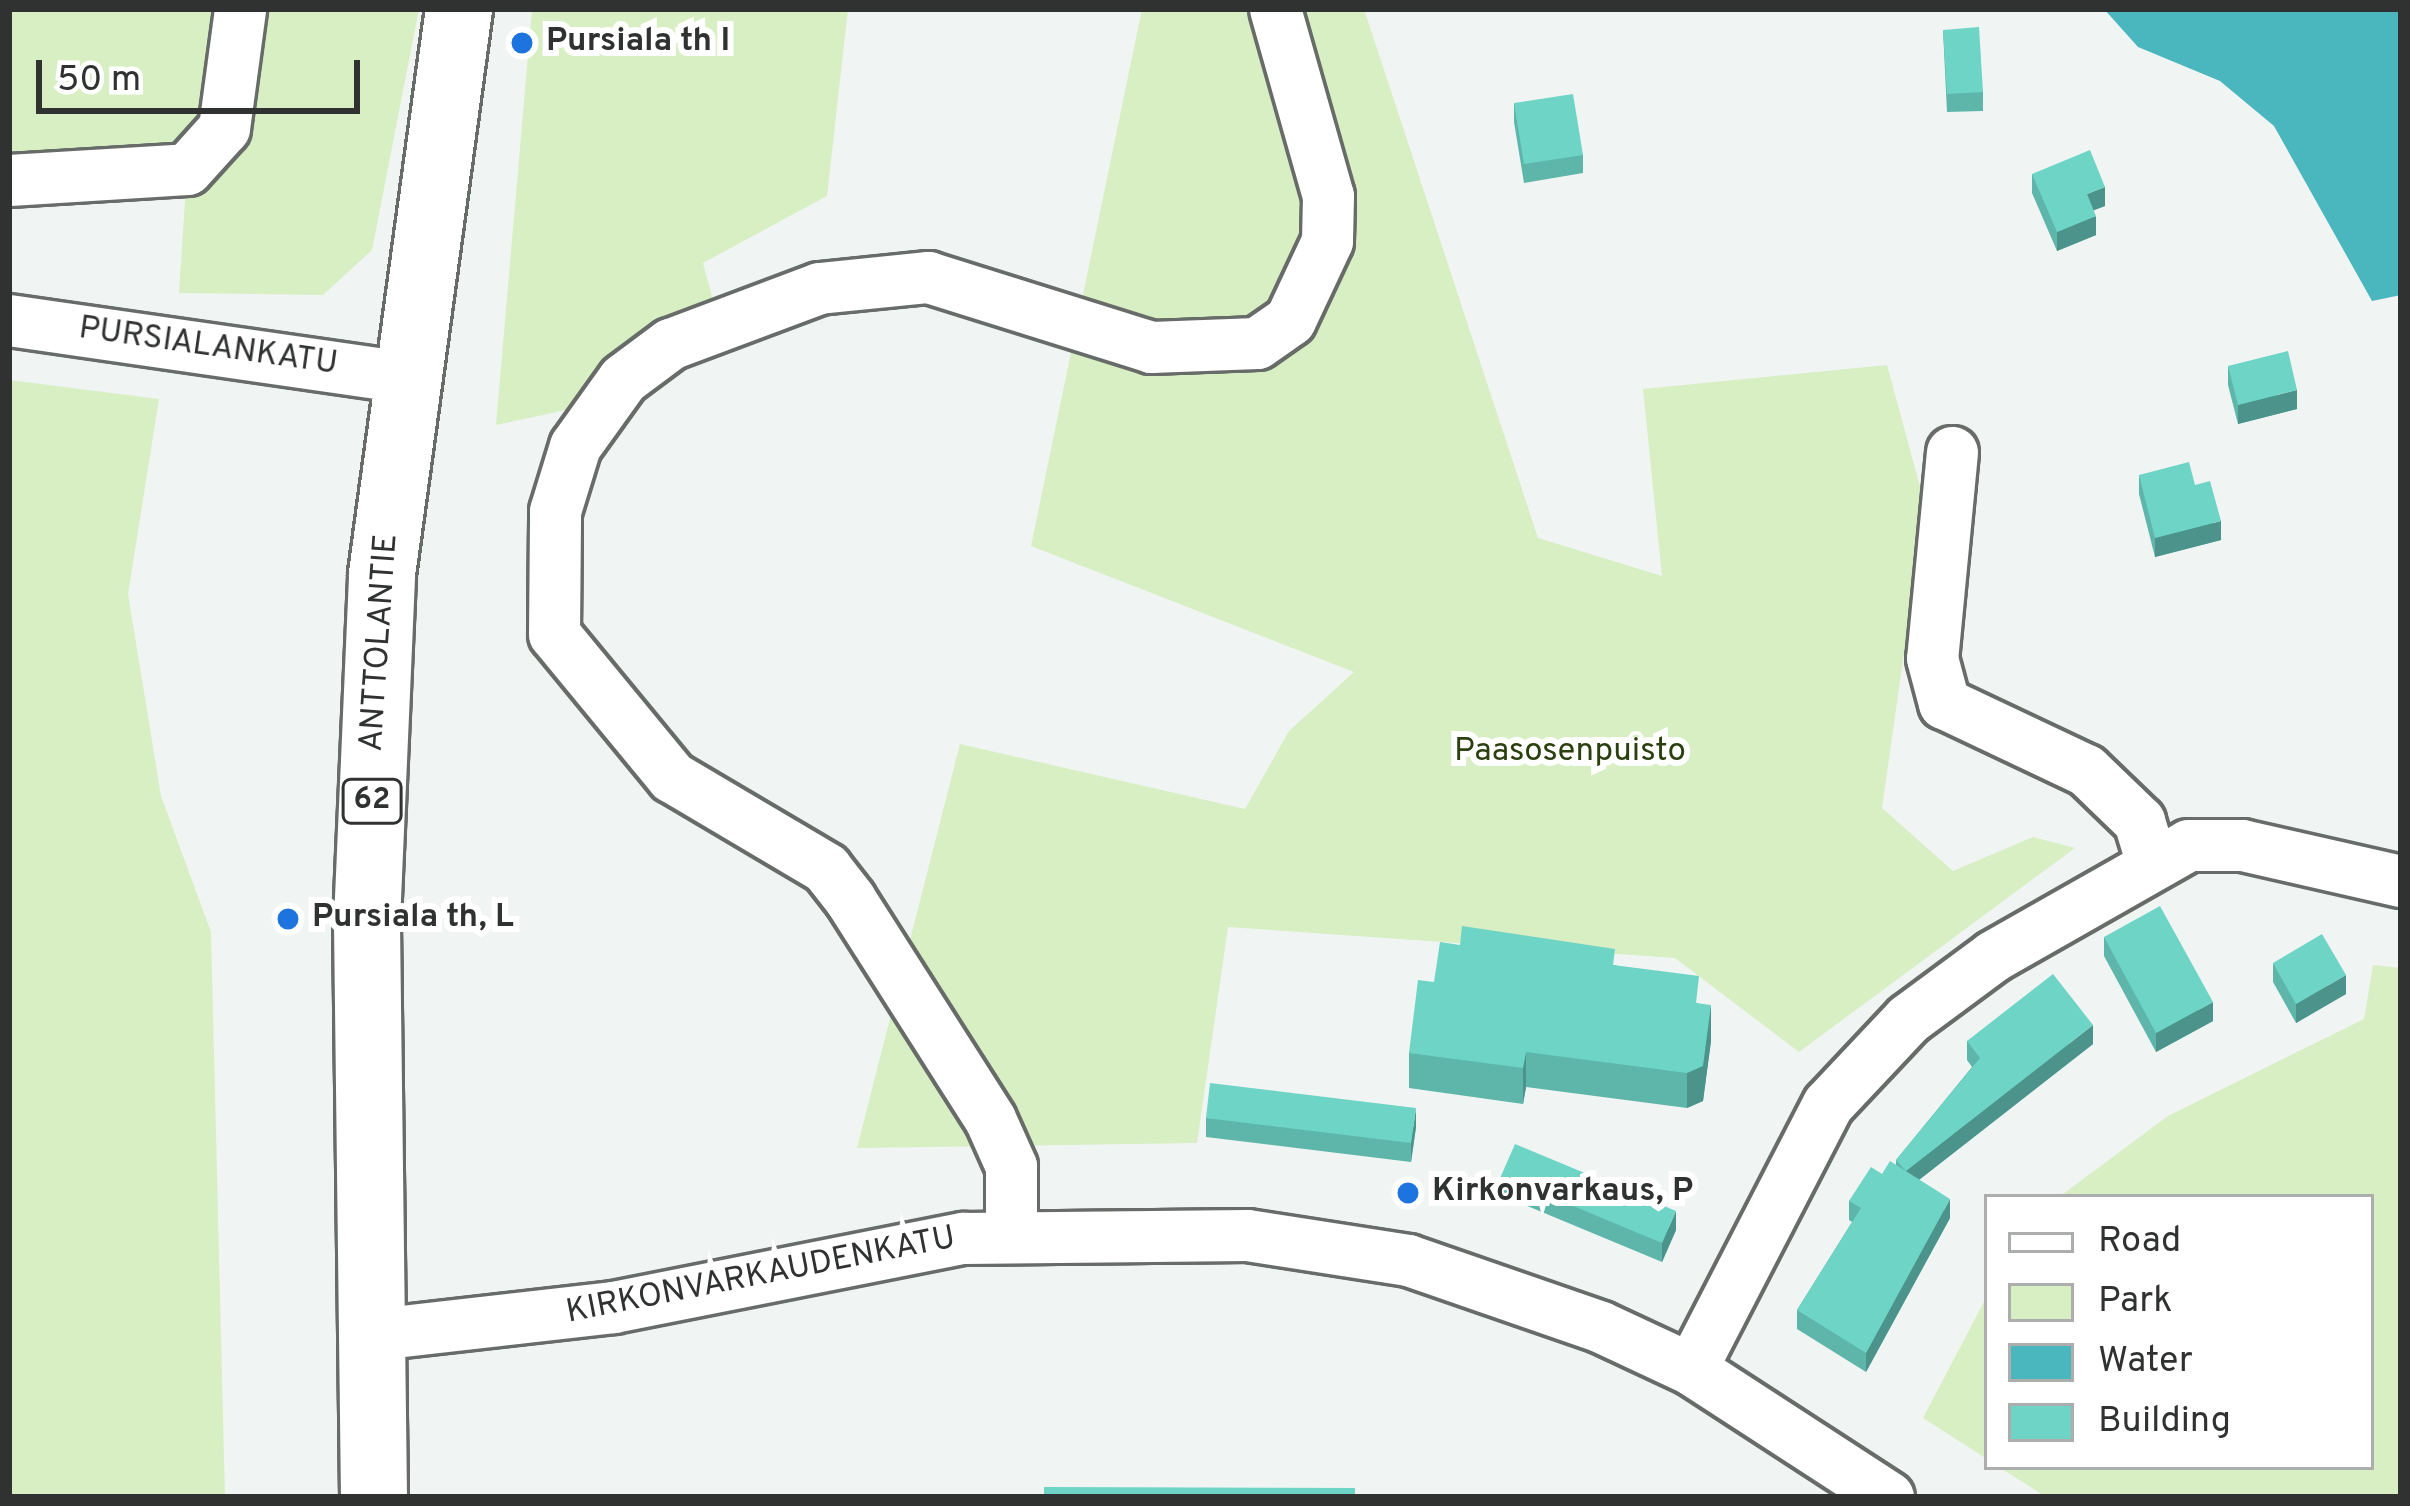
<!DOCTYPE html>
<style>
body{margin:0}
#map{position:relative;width:2410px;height:1506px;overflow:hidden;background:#f0f5f3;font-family:Overpass,sans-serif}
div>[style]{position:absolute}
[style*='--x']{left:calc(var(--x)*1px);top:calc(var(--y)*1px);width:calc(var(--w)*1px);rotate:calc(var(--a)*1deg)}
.green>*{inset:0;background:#d8eec3}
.water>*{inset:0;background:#4ab7bf}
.roads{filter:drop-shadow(3px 0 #676c69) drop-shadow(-3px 0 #676c69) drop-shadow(0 3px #676c69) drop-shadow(0 -3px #676c69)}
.minor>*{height:51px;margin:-25.5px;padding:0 25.5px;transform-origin:25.5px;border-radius:25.5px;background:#fff}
.major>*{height:66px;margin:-33px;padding:0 33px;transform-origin:33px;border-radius:33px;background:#fff}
.wall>*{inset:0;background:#5eb6aa}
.shaded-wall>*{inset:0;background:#4c948b}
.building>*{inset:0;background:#6dd4c6}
.dots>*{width:33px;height:33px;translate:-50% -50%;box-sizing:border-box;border:6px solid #fff;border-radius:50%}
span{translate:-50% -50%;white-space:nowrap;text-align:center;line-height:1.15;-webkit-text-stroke:12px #fff;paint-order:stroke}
.shield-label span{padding:3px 9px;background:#fff;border:3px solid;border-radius:9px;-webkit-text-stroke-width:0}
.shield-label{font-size:30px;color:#303231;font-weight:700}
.poi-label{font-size:33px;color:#303231;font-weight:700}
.left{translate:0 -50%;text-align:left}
.street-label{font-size:33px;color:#303231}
.park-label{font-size:33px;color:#2b400f}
.frame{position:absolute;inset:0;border:12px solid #303231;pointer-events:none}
.legend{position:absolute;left:1984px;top:1194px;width:390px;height:276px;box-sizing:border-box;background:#fff;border:3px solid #acadad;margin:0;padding:15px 21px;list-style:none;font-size:36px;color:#303231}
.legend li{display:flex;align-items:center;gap:24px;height:60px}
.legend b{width:60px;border:3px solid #acadad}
.scale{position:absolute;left:36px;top:60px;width:324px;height:54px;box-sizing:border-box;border:6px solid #303231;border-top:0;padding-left:15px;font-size:36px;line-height:42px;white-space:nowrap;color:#303231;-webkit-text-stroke:9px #fff;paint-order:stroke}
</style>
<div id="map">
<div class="green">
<div style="clip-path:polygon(9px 9px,419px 9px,372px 250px,323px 295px,179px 293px,187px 170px,9px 180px)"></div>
<div style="clip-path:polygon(532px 9px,848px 9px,827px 196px,703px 263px,720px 326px,607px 401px,496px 425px)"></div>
<div style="clip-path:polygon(1142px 9px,1364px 9px,1538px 538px,1662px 576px,1643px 389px,1887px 365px,1925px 505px,1882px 808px,1953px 871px,2033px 837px,2075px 848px,1799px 1052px,1675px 958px,1228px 927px,1197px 1143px,857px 1148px,960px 744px,1245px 809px,1289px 731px,1354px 672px,1031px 546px)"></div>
<div style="clip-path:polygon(9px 380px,159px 399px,128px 594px,161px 796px,211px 932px,225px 1497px,9px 1497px)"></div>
<div style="clip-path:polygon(2373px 965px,2401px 968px,2401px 1497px,2046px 1497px,1999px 1467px,2371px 1467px,2371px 1197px,2059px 1197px,2168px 1116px,2364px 1019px)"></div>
<div style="clip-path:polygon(1987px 1296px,1987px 1459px,1923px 1418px)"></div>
</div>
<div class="water">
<div style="clip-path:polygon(2104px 9px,2401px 9px,2401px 295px,2372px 301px,2274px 126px,2220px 81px,2138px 47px)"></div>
</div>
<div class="roads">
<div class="minor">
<div style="--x:9;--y:180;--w:178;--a:-3.5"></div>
<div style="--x:187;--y:169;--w:55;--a:-47.9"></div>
<div style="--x:224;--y:128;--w:120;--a:-82.3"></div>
<div style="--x:9;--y:320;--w:402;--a:8.2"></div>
<div style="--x:1952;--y:452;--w:207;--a:95.5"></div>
<div style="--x:1932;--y:658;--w:47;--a:75.1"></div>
<div style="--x:1944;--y:703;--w:157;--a:25.3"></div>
<div style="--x:2086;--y:770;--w:74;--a:43.9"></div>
<div style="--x:2139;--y:821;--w:39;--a:73"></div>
<div style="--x:1011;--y:1234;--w:68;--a:-90"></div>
<div style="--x:1011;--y:1166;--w:51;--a:-114.1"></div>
<div style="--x:990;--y:1119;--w:261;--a:-122.5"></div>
<div style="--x:850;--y:899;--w:39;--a:-128"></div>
<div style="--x:826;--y:868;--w:179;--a:-149.4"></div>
<div style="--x:672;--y:777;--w:185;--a:-129.5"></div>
<div style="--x:554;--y:634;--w:123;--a:-89.5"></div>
<div style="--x:555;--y:511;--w:68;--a:-72.9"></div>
<div style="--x:575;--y:446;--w:82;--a:-54.4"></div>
<div style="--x:623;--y:379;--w:59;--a:-36.7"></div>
<div style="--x:670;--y:344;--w:159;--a:-20.6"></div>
<div style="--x:819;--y:288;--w:110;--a:-5.8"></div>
<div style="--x:928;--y:277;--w:234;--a:17.4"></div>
<div style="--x:1151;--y:347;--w:106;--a:-2.2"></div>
<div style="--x:1257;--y:343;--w:40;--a:-34.9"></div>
<div style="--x:1290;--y:320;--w:87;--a:-64.9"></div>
<div style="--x:1327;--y:241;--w:45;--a:-88.7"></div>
<div style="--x:1328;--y:196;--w:194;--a:-105.8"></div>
<div style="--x:367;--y:1335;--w:248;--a:-6.5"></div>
<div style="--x:613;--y:1307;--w:357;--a:-11.2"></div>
<div style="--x:963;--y:1238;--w:284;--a:-0.6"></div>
<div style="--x:1247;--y:1235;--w:163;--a:8.8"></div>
<div style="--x:1408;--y:1260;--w:204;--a:19.1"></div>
<div style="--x:1601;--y:1327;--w:99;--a:25"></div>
<div style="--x:1691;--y:1369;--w:235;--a:33"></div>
<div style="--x:1691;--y:1369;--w:298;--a:-62.7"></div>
<div style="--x:1828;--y:1104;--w:117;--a:-46.7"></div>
<div style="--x:1908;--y:1019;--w:106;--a:-36.5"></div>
<div style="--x:1993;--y:956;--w:224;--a:-29.6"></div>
<div style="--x:2188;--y:845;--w:54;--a:0"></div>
<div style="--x:2242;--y:845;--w:163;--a:12.8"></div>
</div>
<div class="major">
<div style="--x:374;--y:1497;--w:576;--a:-90.7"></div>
<div style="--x:367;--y:921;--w:347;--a:-87.5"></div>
<div style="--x:382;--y:574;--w:570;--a:-82.24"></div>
</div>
</div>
<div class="wall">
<div style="clip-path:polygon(1943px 30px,1983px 92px,1983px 111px,1947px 112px)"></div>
<div style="clip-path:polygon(1514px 103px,1583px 155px,1583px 173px,1524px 183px,1514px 122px)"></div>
<div style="clip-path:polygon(2032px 174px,2105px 206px,2093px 210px,2096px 235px,2057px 251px,2032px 193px)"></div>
<div style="clip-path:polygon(2228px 366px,2297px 409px,2238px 424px,2228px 385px)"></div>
<div style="clip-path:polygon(2139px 475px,2195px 485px,2221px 540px,2155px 557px,2139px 494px)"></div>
<div style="clip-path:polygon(2104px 937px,2213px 1021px,2156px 1052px,2104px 956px)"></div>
<div style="clip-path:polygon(2273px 963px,2346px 994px,2296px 1023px,2273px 982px)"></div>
<div style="clip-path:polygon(1615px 965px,1699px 1004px,1711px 1041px,1703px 1101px,1687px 1108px,1526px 1087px,1523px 1104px,1409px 1088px,1409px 1053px,1434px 982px)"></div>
<div style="clip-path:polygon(1967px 1041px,2093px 1044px,1919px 1180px,1950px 1218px,1866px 1372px,1797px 1329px,1797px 1310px,1852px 1222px,1849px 1220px,1849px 1201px,1896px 1165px,1896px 1160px,1972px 1067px,1967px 1060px)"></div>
<div style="clip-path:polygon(1206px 1118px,1416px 1127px,1411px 1162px,1206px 1137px)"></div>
<div style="clip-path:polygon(1501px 1176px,1676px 1230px,1662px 1262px,1501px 1195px)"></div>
</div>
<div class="shaded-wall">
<div style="clip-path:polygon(2105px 187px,2105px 206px,2087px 213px,2087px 194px)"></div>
<div style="clip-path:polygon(2096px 216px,2096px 235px,2057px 251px,2057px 232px)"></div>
<div style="clip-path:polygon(2297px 390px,2297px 409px,2238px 424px,2238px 405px)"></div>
<div style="clip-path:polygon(2221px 521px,2221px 540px,2155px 557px,2155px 538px)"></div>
<div style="clip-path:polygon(2346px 975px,2346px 994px,2296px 1023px,2296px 1004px)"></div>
<div style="clip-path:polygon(2213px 1002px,2213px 1021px,2156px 1052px,2156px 1033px)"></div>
<div style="clip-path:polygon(1711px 1005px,1711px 1041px,1703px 1101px,1687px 1108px,1687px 1073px)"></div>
<div style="clip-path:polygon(2093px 1025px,2093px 1044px,1906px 1190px,1906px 1171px)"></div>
<div style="clip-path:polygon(1526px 1052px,1526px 1087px,1523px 1104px,1523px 1068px)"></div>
<div style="clip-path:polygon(1416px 1108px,1416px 1127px,1411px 1162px,1411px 1143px)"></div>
<div style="clip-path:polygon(1950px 1199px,1950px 1218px,1866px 1372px,1866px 1353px)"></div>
<div style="clip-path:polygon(1676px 1211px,1676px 1230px,1662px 1262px,1662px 1243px)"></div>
</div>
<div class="building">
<div style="clip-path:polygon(1979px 27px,1983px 92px,1947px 94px,1943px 30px)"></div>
<div style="clip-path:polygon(1573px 94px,1583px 155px,1524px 164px,1514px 103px)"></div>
<div style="clip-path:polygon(2090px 150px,2105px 187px,2087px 194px,2096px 216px,2057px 232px,2032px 174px)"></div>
<div style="clip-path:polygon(2288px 351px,2297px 390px,2238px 405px,2228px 366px)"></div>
<div style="clip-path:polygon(2189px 462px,2195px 485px,2210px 481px,2221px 521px,2155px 538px,2139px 475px)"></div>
<div style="clip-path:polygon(2160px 906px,2213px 1002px,2156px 1033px,2104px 937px)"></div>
<div style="clip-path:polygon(1462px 926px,1615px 949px,1613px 965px,1699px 976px,1696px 1003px,1711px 1005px,1703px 1066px,1687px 1073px,1526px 1052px,1523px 1068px,1409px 1053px,1418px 980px,1434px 982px,1440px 942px,1460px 945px)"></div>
<div style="clip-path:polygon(2322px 934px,2346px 975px,2296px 1004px,2273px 963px)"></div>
<div style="clip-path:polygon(2053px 974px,2093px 1025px,1906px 1171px,1896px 1160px,1980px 1058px,1967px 1041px)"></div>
<div style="clip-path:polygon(1210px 1083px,1416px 1108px,1411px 1143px,1206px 1118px)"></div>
<div style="clip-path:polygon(1515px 1144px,1676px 1211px,1662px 1243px,1501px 1176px)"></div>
<div style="clip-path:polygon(1890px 1161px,1950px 1199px,1866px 1353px,1797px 1310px,1861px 1208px,1849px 1201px,1871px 1167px,1882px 1174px)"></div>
<div style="clip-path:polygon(1044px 1487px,1355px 1488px,1355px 1497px,1044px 1497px)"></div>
</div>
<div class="dots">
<div style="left:522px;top:43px;background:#1e74de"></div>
<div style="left:288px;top:919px;background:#1e74de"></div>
<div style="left:1408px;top:1193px;background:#1e74de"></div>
</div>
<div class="shield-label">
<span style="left:372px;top:801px">62</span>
</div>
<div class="poi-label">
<span class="left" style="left:546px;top:43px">Pursiala th I</span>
<span class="left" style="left:312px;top:919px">Pursiala th, L</span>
<span class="left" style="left:1432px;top:1193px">Kirkonvarkaus, P</span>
</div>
<div class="street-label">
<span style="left:208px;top:348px;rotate:8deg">PURSIALANKATU</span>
<span style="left:381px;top:643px;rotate:-86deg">ANTTOLANTIE</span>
<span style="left:761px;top:1277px;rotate:-11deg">KIRKONVARKAUDENKATU</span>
</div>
<div class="park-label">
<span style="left:1570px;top:753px">Paasosenpuisto</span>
</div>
<div class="frame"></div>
<ul class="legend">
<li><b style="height:15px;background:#fff"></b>Road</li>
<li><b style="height:33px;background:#d8eec3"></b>Park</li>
<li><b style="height:33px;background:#4ab7bf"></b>Water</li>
<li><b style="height:33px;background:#6dd4c6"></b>Building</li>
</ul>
<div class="scale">50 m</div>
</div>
